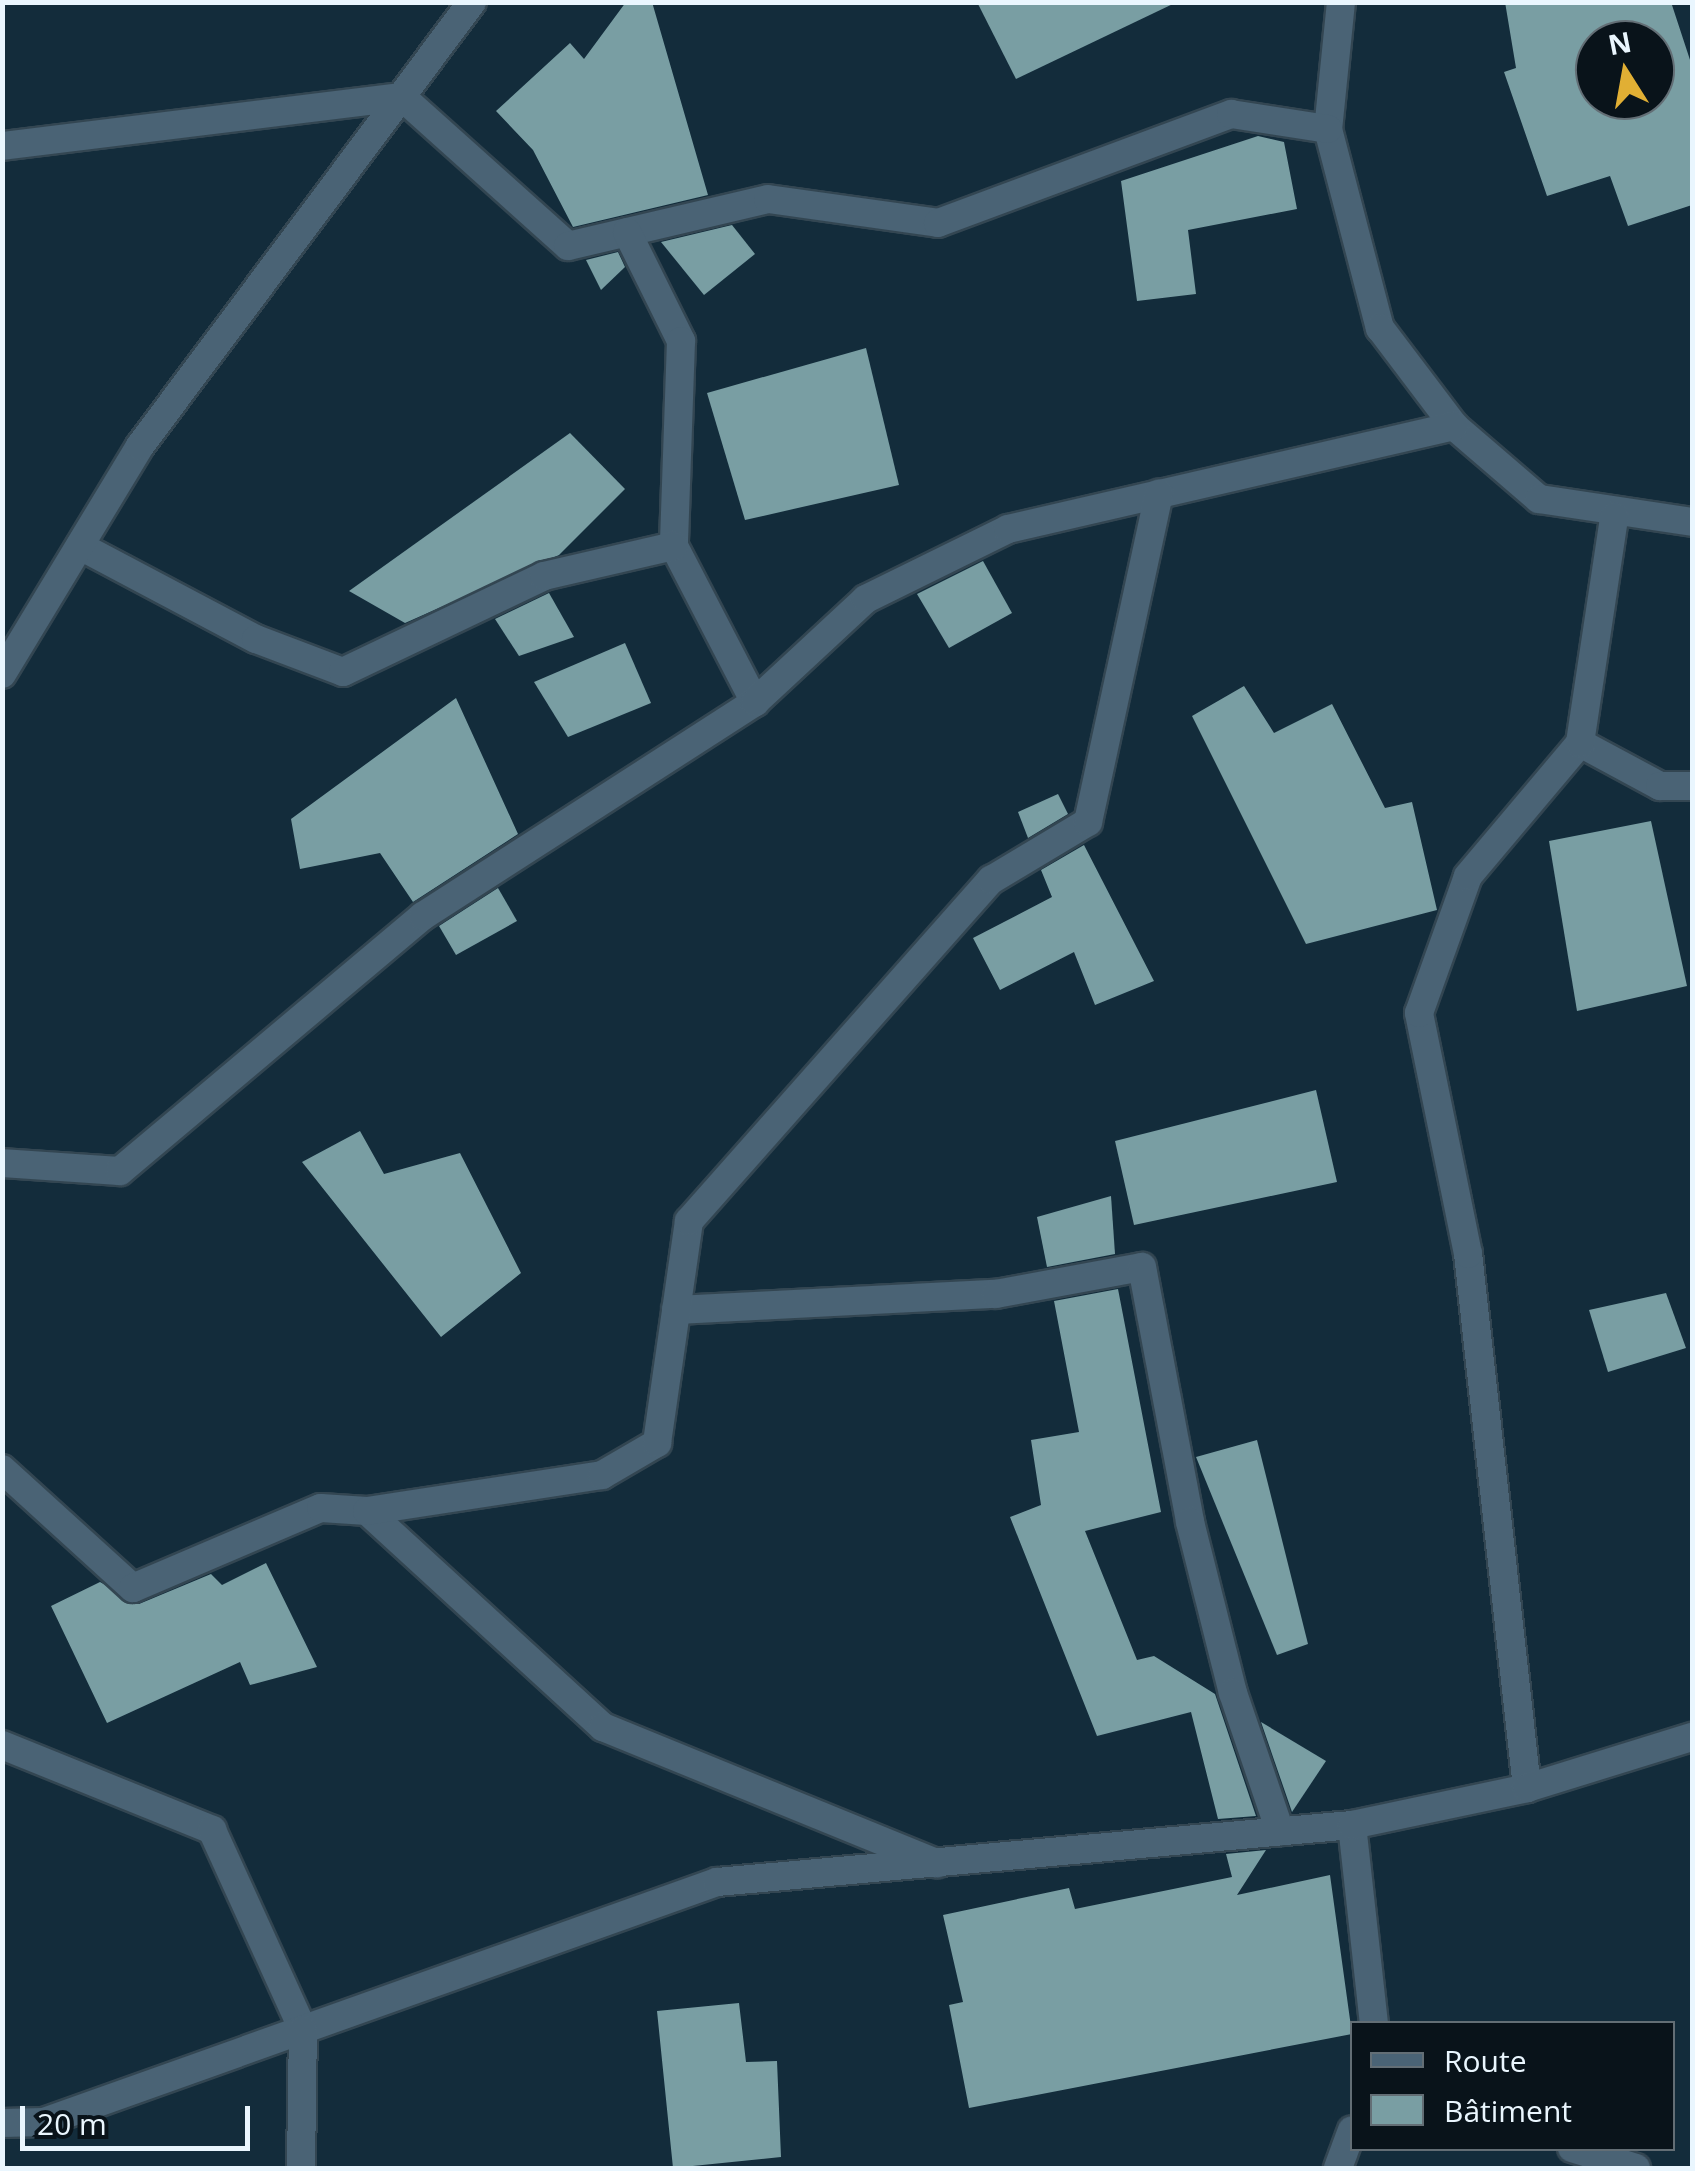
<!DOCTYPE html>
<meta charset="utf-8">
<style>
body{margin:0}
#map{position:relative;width:1695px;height:2171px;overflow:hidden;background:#132c3b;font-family:"Open Sans",sans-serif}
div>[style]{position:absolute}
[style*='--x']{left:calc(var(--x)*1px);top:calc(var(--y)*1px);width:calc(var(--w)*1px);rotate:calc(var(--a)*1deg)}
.building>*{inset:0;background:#799ea3}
.roads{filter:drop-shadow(2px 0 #334652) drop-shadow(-2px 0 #334652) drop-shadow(0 2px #334652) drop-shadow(0 -2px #334652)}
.service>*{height:28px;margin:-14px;padding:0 14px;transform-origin:14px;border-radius:14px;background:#4a6375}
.minor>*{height:28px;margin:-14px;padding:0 14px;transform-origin:14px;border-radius:14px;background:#4a6375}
span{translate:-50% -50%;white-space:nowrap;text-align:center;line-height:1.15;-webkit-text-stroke:10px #09131a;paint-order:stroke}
.frame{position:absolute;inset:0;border:5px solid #eaf6fe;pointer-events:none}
.legend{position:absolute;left:1350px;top:2021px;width:325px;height:130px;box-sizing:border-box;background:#09131a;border:2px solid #636e75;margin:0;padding:12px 18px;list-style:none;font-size:30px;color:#eaf6fe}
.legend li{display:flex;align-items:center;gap:20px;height:50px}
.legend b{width:50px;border:2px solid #636e75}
.north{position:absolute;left:1575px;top:20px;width:100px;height:100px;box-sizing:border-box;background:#09131a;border:2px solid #636e75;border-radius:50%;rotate:349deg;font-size:28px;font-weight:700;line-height:40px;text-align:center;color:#eaf6fe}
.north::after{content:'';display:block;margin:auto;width:35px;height:45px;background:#e1af34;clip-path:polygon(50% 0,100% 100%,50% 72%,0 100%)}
.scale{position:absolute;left:20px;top:2106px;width:230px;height:45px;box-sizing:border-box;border:5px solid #eaf6fe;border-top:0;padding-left:12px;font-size:30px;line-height:35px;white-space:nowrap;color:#eaf6fe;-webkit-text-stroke:8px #09131a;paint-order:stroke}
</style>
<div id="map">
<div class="building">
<div style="clip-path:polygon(626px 2px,652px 2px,708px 195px,573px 227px,533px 150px,496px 111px,570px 43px,584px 59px)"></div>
<div style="clip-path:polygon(977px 2px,1177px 2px,1016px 79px)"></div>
<div style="clip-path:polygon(evenodd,1505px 2px,1671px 2px,1692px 66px,1692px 205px,1628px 226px,1610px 176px,1547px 196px,1504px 72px,1516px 68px,1505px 2px,1595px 40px,1655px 40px,1655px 100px,1595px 100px,1595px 40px)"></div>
<div style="clip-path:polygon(1258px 136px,1284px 142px,1297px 209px,1188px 230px,1196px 294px,1137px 301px,1121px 181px)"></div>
<div style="clip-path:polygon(732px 225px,755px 254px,704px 295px,661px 242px)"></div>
<div style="clip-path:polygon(618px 252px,625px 267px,601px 290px,586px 260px)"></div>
<div style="clip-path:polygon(866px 348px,899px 485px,745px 520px,707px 393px)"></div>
<div style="clip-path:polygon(570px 433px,625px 489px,559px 555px,405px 623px,349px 591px)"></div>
<div style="clip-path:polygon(983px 561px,1012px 613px,949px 648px,917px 594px)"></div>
<div style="clip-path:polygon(549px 593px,574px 637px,519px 656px,495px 619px)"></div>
<div style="clip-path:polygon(625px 643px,651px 703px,568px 737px,534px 682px)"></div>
<div style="clip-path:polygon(1244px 686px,1274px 733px,1332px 704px,1385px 808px,1412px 802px,1437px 910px,1306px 944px,1192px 716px)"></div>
<div style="clip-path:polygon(456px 698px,518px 834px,413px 902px,380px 853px,300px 869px,291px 819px)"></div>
<div style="clip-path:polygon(1058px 794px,1068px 814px,1028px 838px,1018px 812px)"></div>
<div style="clip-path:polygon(1651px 821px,1687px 986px,1577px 1011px,1549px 841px)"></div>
<div style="clip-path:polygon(1084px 845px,1154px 981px,1095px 1005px,1074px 952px,1000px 990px,973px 938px,1052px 897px,1041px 870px)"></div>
<div style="clip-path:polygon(498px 888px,517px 921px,456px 955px,439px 926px)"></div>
<div style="clip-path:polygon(1316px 1090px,1337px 1182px,1134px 1225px,1115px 1141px)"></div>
<div style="clip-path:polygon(360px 1131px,384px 1174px,460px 1153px,521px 1273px,441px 1337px,302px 1162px)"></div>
<div style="clip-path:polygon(1111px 1196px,1115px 1254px,1047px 1267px,1037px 1217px)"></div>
<div style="clip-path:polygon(1118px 1289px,1161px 1512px,1085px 1531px,1137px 1660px,1154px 1656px,1215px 1694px,1256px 1816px,1218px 1819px,1191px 1712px,1097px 1736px,1010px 1517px,1041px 1505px,1031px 1440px,1079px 1432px,1054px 1301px)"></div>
<div style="clip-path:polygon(1666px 1293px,1686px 1348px,1608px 1372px,1589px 1310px)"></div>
<div style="clip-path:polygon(1257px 1440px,1308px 1644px,1277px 1655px,1196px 1457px)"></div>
<div style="clip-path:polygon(266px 1563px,317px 1667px,250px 1685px,240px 1662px,107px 1723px,51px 1606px,100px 1582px,139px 1604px,211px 1574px,222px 1585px)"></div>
<div style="clip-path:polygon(1261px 1722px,1326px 1761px,1292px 1812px)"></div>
<div style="clip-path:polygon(1266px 1850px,1237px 1895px,1330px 1875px,1352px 2034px,969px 2108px,949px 2005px,963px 2002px,943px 1915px,1069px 1888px,1075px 1909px,1232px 1877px,1226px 1854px)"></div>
<div style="clip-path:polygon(739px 2003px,746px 2062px,777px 2061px,781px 2157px,673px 2168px,657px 2011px)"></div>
</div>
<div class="roads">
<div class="service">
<div style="--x:1341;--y:2;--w:128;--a:95.8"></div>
<div style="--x:1328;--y:129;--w:206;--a:75.4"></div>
<div style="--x:1380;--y:328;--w:123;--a:52.9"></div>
<div style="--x:1454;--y:426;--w:112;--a:40.7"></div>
<div style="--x:1539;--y:499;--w:155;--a:8.5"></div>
<div style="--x:2;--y:146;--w:403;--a:-7"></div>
<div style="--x:402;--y:97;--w:223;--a:41.9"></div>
<div style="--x:568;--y:246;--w:205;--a:-13.2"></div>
<div style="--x:768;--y:199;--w:172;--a:8"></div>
<div style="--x:938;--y:223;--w:313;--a:-20.4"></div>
<div style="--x:1231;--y:114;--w:98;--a:8.8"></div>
<div style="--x:627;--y:232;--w:122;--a:63.6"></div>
<div style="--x:681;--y:341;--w:205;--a:92"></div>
<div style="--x:674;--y:546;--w:176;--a:62.6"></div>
<div style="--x:80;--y:546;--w:199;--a:27.9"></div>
<div style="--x:256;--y:639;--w:93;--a:20.8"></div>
<div style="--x:343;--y:672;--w:223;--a:-25.5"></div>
<div style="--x:544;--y:576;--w:133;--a:-13"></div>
<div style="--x:1580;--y:743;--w:91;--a:28.3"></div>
<div style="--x:1660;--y:786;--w:32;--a:0"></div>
<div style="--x:2;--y:1163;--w:118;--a:3.9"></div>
<div style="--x:120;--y:1171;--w:396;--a:-40.1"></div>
<div style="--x:423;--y:916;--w:395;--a:-32.8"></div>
<div style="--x:755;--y:702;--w:151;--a:-42.9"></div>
<div style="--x:866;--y:599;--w:158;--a:-26.2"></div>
<div style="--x:1008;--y:529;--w:458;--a:-13"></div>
<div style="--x:676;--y:1310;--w:320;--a:-2.9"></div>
<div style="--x:996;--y:1294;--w:148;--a:-10.5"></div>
<div style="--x:1142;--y:1267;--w:259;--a:79.3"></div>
<div style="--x:1190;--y:1522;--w:176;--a:75.9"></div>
<div style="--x:1233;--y:1693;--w:146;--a:71.2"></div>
<div style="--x:2;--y:1469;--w:177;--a:42.3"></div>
<div style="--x:133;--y:1588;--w:204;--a:-23.1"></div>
<div style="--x:321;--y:1508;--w:46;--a:3.7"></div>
<div style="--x:367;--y:1511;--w:320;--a:42.5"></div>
<div style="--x:603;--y:1727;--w:361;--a:22.2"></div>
<div style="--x:367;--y:1511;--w:238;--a:-8.7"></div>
<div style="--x:602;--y:1475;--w:64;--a:-30.2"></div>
<div style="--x:657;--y:1443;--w:224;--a:-81.8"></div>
<div style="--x:689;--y:1221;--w:456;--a:-48.5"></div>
<div style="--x:991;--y:880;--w:113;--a:-30.9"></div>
<div style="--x:1088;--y:822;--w:336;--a:-77.8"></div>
<div style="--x:2;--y:1745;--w:227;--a:22"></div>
<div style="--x:212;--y:1830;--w:220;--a:65.5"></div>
<div style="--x:1527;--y:1788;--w:537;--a:-96.3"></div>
<div style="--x:1468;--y:1254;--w:246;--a:-101.5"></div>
<div style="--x:1419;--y:1013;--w:145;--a:-70.3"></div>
<div style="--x:1468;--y:876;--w:174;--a:-49.9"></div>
<div style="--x:1580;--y:743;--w:229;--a:-81.4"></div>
<div style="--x:1352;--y:1825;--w:200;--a:83.7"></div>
<div style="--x:1572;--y:2148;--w:67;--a:17.4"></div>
<div style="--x:1338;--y:2168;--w:40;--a:-69.8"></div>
</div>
<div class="minor">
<div style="--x:2;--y:674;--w:267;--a:-58.8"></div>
<div style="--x:140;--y:446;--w:554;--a:-53.21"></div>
<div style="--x:2;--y:2123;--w:42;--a:-1.4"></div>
<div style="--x:44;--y:2122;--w:715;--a:-19.63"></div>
<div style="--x:717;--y:1882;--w:638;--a:-5.13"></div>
<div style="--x:1352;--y:1825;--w:179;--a:-11.9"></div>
<div style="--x:1527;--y:1788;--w:173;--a:-17.2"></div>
<div style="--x:301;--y:2168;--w:138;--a:-89.2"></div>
</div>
</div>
<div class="frame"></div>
<ul class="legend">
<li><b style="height:12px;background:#4a6375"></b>Route</li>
<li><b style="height:28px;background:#799ea3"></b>Bâtiment</li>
</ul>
<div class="north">N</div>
<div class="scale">20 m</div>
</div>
